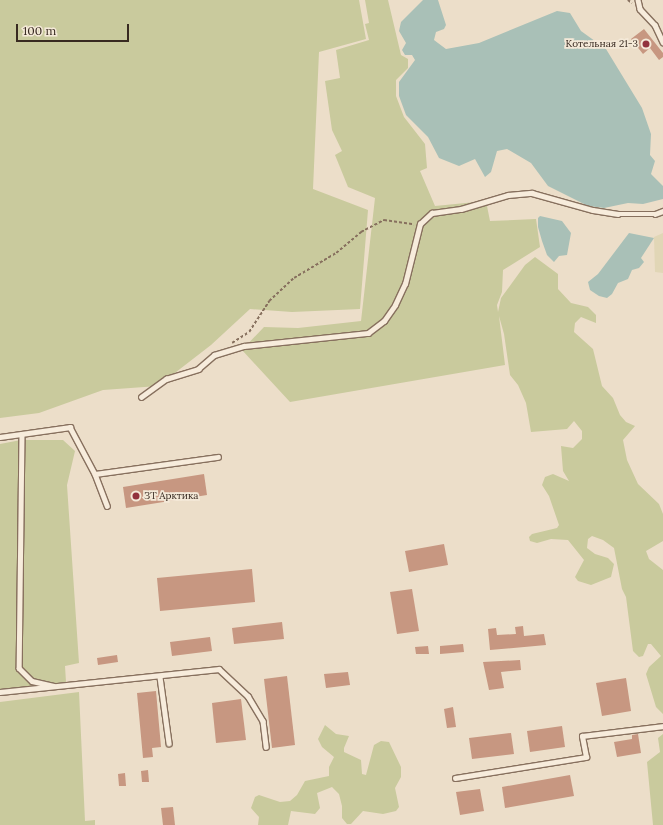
<!DOCTYPE html>
<meta charset="utf-8">
<style>
body{margin:0}
#map{position:relative;width:663px;height:825px;overflow:hidden;background:#ecdec9;font-family:Lora,serif}
div>[style]{position:absolute}
[style*='--x']{left:calc(var(--x)*1px);top:calc(var(--y)*1px);width:calc(var(--w)*1px);rotate:calc(var(--a)*1deg)}
.farmland>*{inset:0;background:#e1d6b6}
.green>*{inset:0;background:#c9ca9d}
.water>*{inset:0;background:#a9c0b7}
.building>*{inset:0;background:#c79781}
.path>*{height:1.5px;margin-top:-0.75px;transform-origin:0;background:repeating-linear-gradient(90deg,#87705e 0 3px,transparent 0 5px)}
.roads{filter:drop-shadow(1px 0 #87705e) drop-shadow(-1px 0 #87705e) drop-shadow(0 1px #87705e) drop-shadow(0 -1px #87705e)}
.service>*{height:4.5px;margin:-2.25px;padding:0 2.25px;transform-origin:2.25px;border-radius:2.25px;background:#f7ecdc}
.dots>*{width:11px;height:11px;translate:-50% -50%;box-sizing:border-box;border:2px solid #f4e9d8;border-radius:50%}
span{translate:-50% -50%;white-space:nowrap;text-align:center;line-height:1.15;-webkit-text-stroke:3.5px #f4e9d8;paint-order:stroke}
.poi-label{font-size:10px;color:#382a21}
.right{translate:-100% -50%;text-align:right}
.left{translate:0 -50%;text-align:left}
.scale{position:absolute;left:16px;top:24px;width:113px;height:18px;box-sizing:border-box;border:2px solid #382a21;border-top:0;padding-left:5px;font-size:12px;line-height:14px;white-space:nowrap;color:#382a21;-webkit-text-stroke:3px #f4e9d8;paint-order:stroke}
</style>
<div id="map">
<div class="farmland">
<div style="clip-path:polygon(663px 233px,663px 273px,655px 272px,654px 237px)"></div>
</div>
<div class="green">
<div style="clip-path:polygon(0 0,359px 0,366px 39px,319px 52px,313px 189px,368px 210px,360px 309px,292px 312px,250px 309px,211px 345px,158px 386px,103px 390px,39px 413px,0 418px)"></div>
<div style="clip-path:polygon(365px 0,388px 0,401px 55px,408px 59px,408px 68px,396px 80px,396px 96px,404px 117px,425px 144px,427px 168px,420px 171px,435px 206px,486px 201px,490px 221px,536px 219px,540px 247px,503px 270px,502px 292px,497px 305px,498px 312px,501px 298px,525px 265px,535px 257px,558px 274px,558px 289px,571px 303px,588px 307px,596px 315px,596px 323px,581px 317px,575px 323px,574px 332px,593px 349px,602px 386px,613px 398px,620px 415px,626px 422px,635px 426px,623px 440px,627px 460px,638px 484px,659px 504px,663px 514px,663px 541px,646px 551px,649px 559px,663px 570px,663px 714px,656px 707px,646px 674px,649px 667px,661px 656px,651px 644px,648px 644px,643px 656px,639px 657px,633px 651px,626px 597px,622px 589px,614px 548px,603px 540px,592px 536px,588px 539px,587px 548px,595px 554px,608px 558px,614px 564px,611px 577px,591px 585px,578px 581px,575px 577px,584px 560px,568px 540px,551px 539px,537px 543px,530px 541px,529px 537px,532px 534px,557px 528px,559px 525px,549px 496px,542px 485px,545px 477px,553px 474px,569px 481px,563px 471px,561px 446px,573px 448px,582px 439px,582px 431px,574px 421px,567px 429px,531px 432px,526px 403px,518px 385px,510px 375px,504px 334px,499px 316px,505px 365px,290px 402px,242px 350px,264px 327px,298px 328px,361px 321px,375px 198px,348px 187px,335px 155px,342px 151px,332px 130px,325px 81px,340px 78px,336px 50px,369px 40px,365px 24px,369px 23px)"></div>
<div style="clip-path:polygon(21px 440px,63px 440px,75px 451px,67px 485px,79px 663px,65px 666px,66px 682px,0 690px,0 444px)"></div>
<div style="clip-path:polygon(79px 692px,85px 821px,95px 820px,95px 825px,0 825px,0 702px)"></div>
<div style="clip-path:polygon(325px 725px,336px 734px,349px 736px,344px 748px,344px 752px,361px 760px,362px 774px,366px 775px,374px 745px,381px 741px,389px 742px,401px 767px,401px 777px,395px 788px,399px 807px,396px 811px,383px 814px,363px 811px,351px 824px,347px 824px,342px 818px,342px 806px,339px 794px,332px 787px,317px 793px,320px 808px,315px 814px,291px 811px,288px 825px,258px 825px,259px 817px,251px 808px,255px 797px,259px 795px,280px 802px,290px 801px,297px 795px,305px 781px,329px 776px,329px 767px,334px 757px,322px 747px,318px 739px)"></div>
<div style="clip-path:polygon(663px 734px,663px 825px,653px 825px,647px 762px,660px 752px,658px 738px)"></div>
</div>
<div class="water">
<div style="clip-path:polygon(423px 0,438px 0,446px 25px,444px 29px,436px 32px,434px 40px,446px 49px,479px 43px,557px 11px,570px 13px,581px 31px,606px 49px,642px 108px,651px 134px,650px 155px,655px 161px,651px 174px,663px 186px,663px 199px,643px 204px,628px 203px,604px 208px,588px 206px,548px 186px,531px 163px,507px 149px,497px 151px,491px 172px,485px 177px,475px 159px,459px 166px,439px 158px,428px 137px,406px 115px,399px 96px,399px 82px,415px 60px,412px 55px,405px 55px,402px 50px,406px 43px,399px 31px,401px 22px)"></div>
<div style="clip-path:polygon(540px 216px,562px 221px,571px 233px,567px 255px,559px 256px,554px 262px,547px 255px,542px 241px,538px 227px,538px 218px)"></div>
<div style="clip-path:polygon(629px 233px,654px 238px,641px 258px,644px 262px,639px 268px,632px 270px,628px 279px,618px 283px,612px 294px,607px 298px,599px 296px,590px 290px,588px 282px,598px 274px)"></div>
</div>
<div class="building">
<div style="clip-path:polygon(644px 29px,663px 53px,663px 57px,659px 60px,650px 48px,643px 54px,631px 39px)"></div>
<div style="clip-path:polygon(204px 474px,207px 495px,126px 508px,123px 487px)"></div>
<div style="clip-path:polygon(444px 544px,448px 565px,409px 572px,405px 551px)"></div>
<div style="clip-path:polygon(252px 569px,255px 602px,160px 611px,157px 578px)"></div>
<div style="clip-path:polygon(412px 589px,419px 631px,397px 634px,390px 592px)"></div>
<div style="clip-path:polygon(282px 622px,284px 639px,234px 644px,232px 628px)"></div>
<div style="clip-path:polygon(523px 626px,524px 636px,544px 634px,546px 645px,490px 650px,488px 629px,496px 628px,497px 635px,516px 634px,515px 627px)"></div>
<div style="clip-path:polygon(210px 637px,212px 651px,172px 656px,170px 642px)"></div>
<div style="clip-path:polygon(463px 644px,464px 652px,440px 654px,440px 646px)"></div>
<div style="clip-path:polygon(428px 646px,429px 654px,416px 654px,415px 647px)"></div>
<div style="clip-path:polygon(117px 655px,118px 662px,98px 665px,97px 658px)"></div>
<div style="clip-path:polygon(520px 660px,521px 670px,501px 672px,504px 688px,489px 690px,483px 662px)"></div>
<div style="clip-path:polygon(348px 672px,350px 685px,326px 688px,324px 674px)"></div>
<div style="clip-path:polygon(287px 676px,295px 745px,272px 748px,264px 679px)"></div>
<div style="clip-path:polygon(626px 678px,631px 711px,602px 716px,596px 683px)"></div>
<div style="clip-path:polygon(156px 691px,161px 747px,152px 748px,153px 757px,143px 758px,137px 693px)"></div>
<div style="clip-path:polygon(241px 699px,246px 740px,216px 743px,212px 703px)"></div>
<div style="clip-path:polygon(453px 707px,456px 727px,447px 728px,444px 709px)"></div>
<div style="clip-path:polygon(562px 726px,565px 747px,530px 752px,527px 731px)"></div>
<div style="clip-path:polygon(511px 733px,514px 754px,472px 759px,469px 738px)"></div>
<div style="clip-path:polygon(638px 734px,641px 753px,617px 757px,614px 742px,632px 739px,632px 735px)"></div>
<div style="clip-path:polygon(148px 770px,149px 782px,142px 782px,141px 771px)"></div>
<div style="clip-path:polygon(125px 773px,126px 786px,119px 786px,118px 774px)"></div>
<div style="clip-path:polygon(570px 775px,574px 796px,505px 808px,502px 787px)"></div>
<div style="clip-path:polygon(480px 789px,484px 811px,460px 815px,456px 792px)"></div>
<div style="clip-path:polygon(173px 807px,175px 825px,163px 825px,161px 808px)"></div>
</div>
<div class="path">
<div style="--x:628;--y:0;--w:5;--a:37"></div>
<div style="--x:232;--y:343;--w:20;--a:-33"></div>
<div style="--x:249;--y:332;--w:37;--a:-57"></div>
<div style="--x:269;--y:301;--w:34;--a:-43"></div>
<div style="--x:294;--y:278;--w:49;--a:-30.8"></div>
<div style="--x:336;--y:253;--w:33;--a:-40"></div>
<div style="--x:361;--y:232;--w:26;--a:-28"></div>
<div style="--x:384;--y:220;--w:30;--a:8"></div>
</div>
<div class="roads">
<div class="service">
<div style="--x:638;--y:0;--w:9;--a:77"></div>
<div style="--x:640;--y:9;--w:22;--a:47"></div>
<div style="--x:655;--y:25;--w:19;--a:65"></div>
<div style="--x:141;--y:397;--w:31;--a:-36"></div>
<div style="--x:166;--y:379;--w:34;--a:-17"></div>
<div style="--x:198;--y:369;--w:21;--a:-41"></div>
<div style="--x:214;--y:355;--w:31;--a:-17"></div>
<div style="--x:244;--y:346;--w:125;--a:-6"></div>
<div style="--x:368;--y:333;--w:20;--a:-37"></div>
<div style="--x:384;--y:321;--w:19;--a:-55"></div>
<div style="--x:395;--y:305;--w:23;--a:-65"></div>
<div style="--x:405;--y:284;--w:62;--a:-76"></div>
<div style="--x:420;--y:224;--w:16;--a:-43"></div>
<div style="--x:432;--y:213;--w:29;--a:-8"></div>
<div style="--x:461;--y:209;--w:49;--a:-16.6"></div>
<div style="--x:508;--y:195;--w:24;--a:-5"></div>
<div style="--x:532;--y:193;--w:63;--a:15.6"></div>
<div style="--x:593;--y:210;--w:25;--a:9"></div>
<div style="--x:618;--y:214;--w:37;--a:0"></div>
<div style="--x:655;--y:214;--w:9;--a:-21"></div>
<div style="--x:22;--y:434;--w:234;--a:90.7"></div>
<div style="--x:19;--y:668;--w:18;--a:45"></div>
<div style="--x:32;--y:681;--w:22;--a:13"></div>
<div style="--x:0;--y:437;--w:71;--a:-8.1"></div>
<div style="--x:70;--y:427;--w:53;--a:62"></div>
<div style="--x:95;--y:474;--w:124;--a:-7.9"></div>
<div style="--x:95;--y:474;--w:34;--a:69"></div>
<div style="--x:160;--y:677;--w:67;--a:82.2"></div>
<div style="--x:0;--y:692;--w:220;--a:-6"></div>
<div style="--x:219;--y:669;--w:40;--a:43"></div>
<div style="--x:248;--y:696;--w:29;--a:59"></div>
<div style="--x:263;--y:721;--w:26;--a:83"></div>
<div style="--x:455;--y:778;--w:133;--a:-9.1"></div>
<div style="--x:586;--y:757;--w:21;--a:-101"></div>
<div style="--x:582;--y:736;--w:82;--a:-7"></div>
</div>
</div>
<div class="dots">
<div style="left:646px;top:44px;background:#92323d"></div>
<div style="left:136px;top:496px;background:#92323d"></div>
</div>
<div class="poi-label">
<span class="right" style="left:638px;top:44px">Котельная 21-3</span>
<span class="left" style="left:144px;top:496px">ЗТ Арктика</span>
</div>
<div class="scale">100 m</div>
</div>
